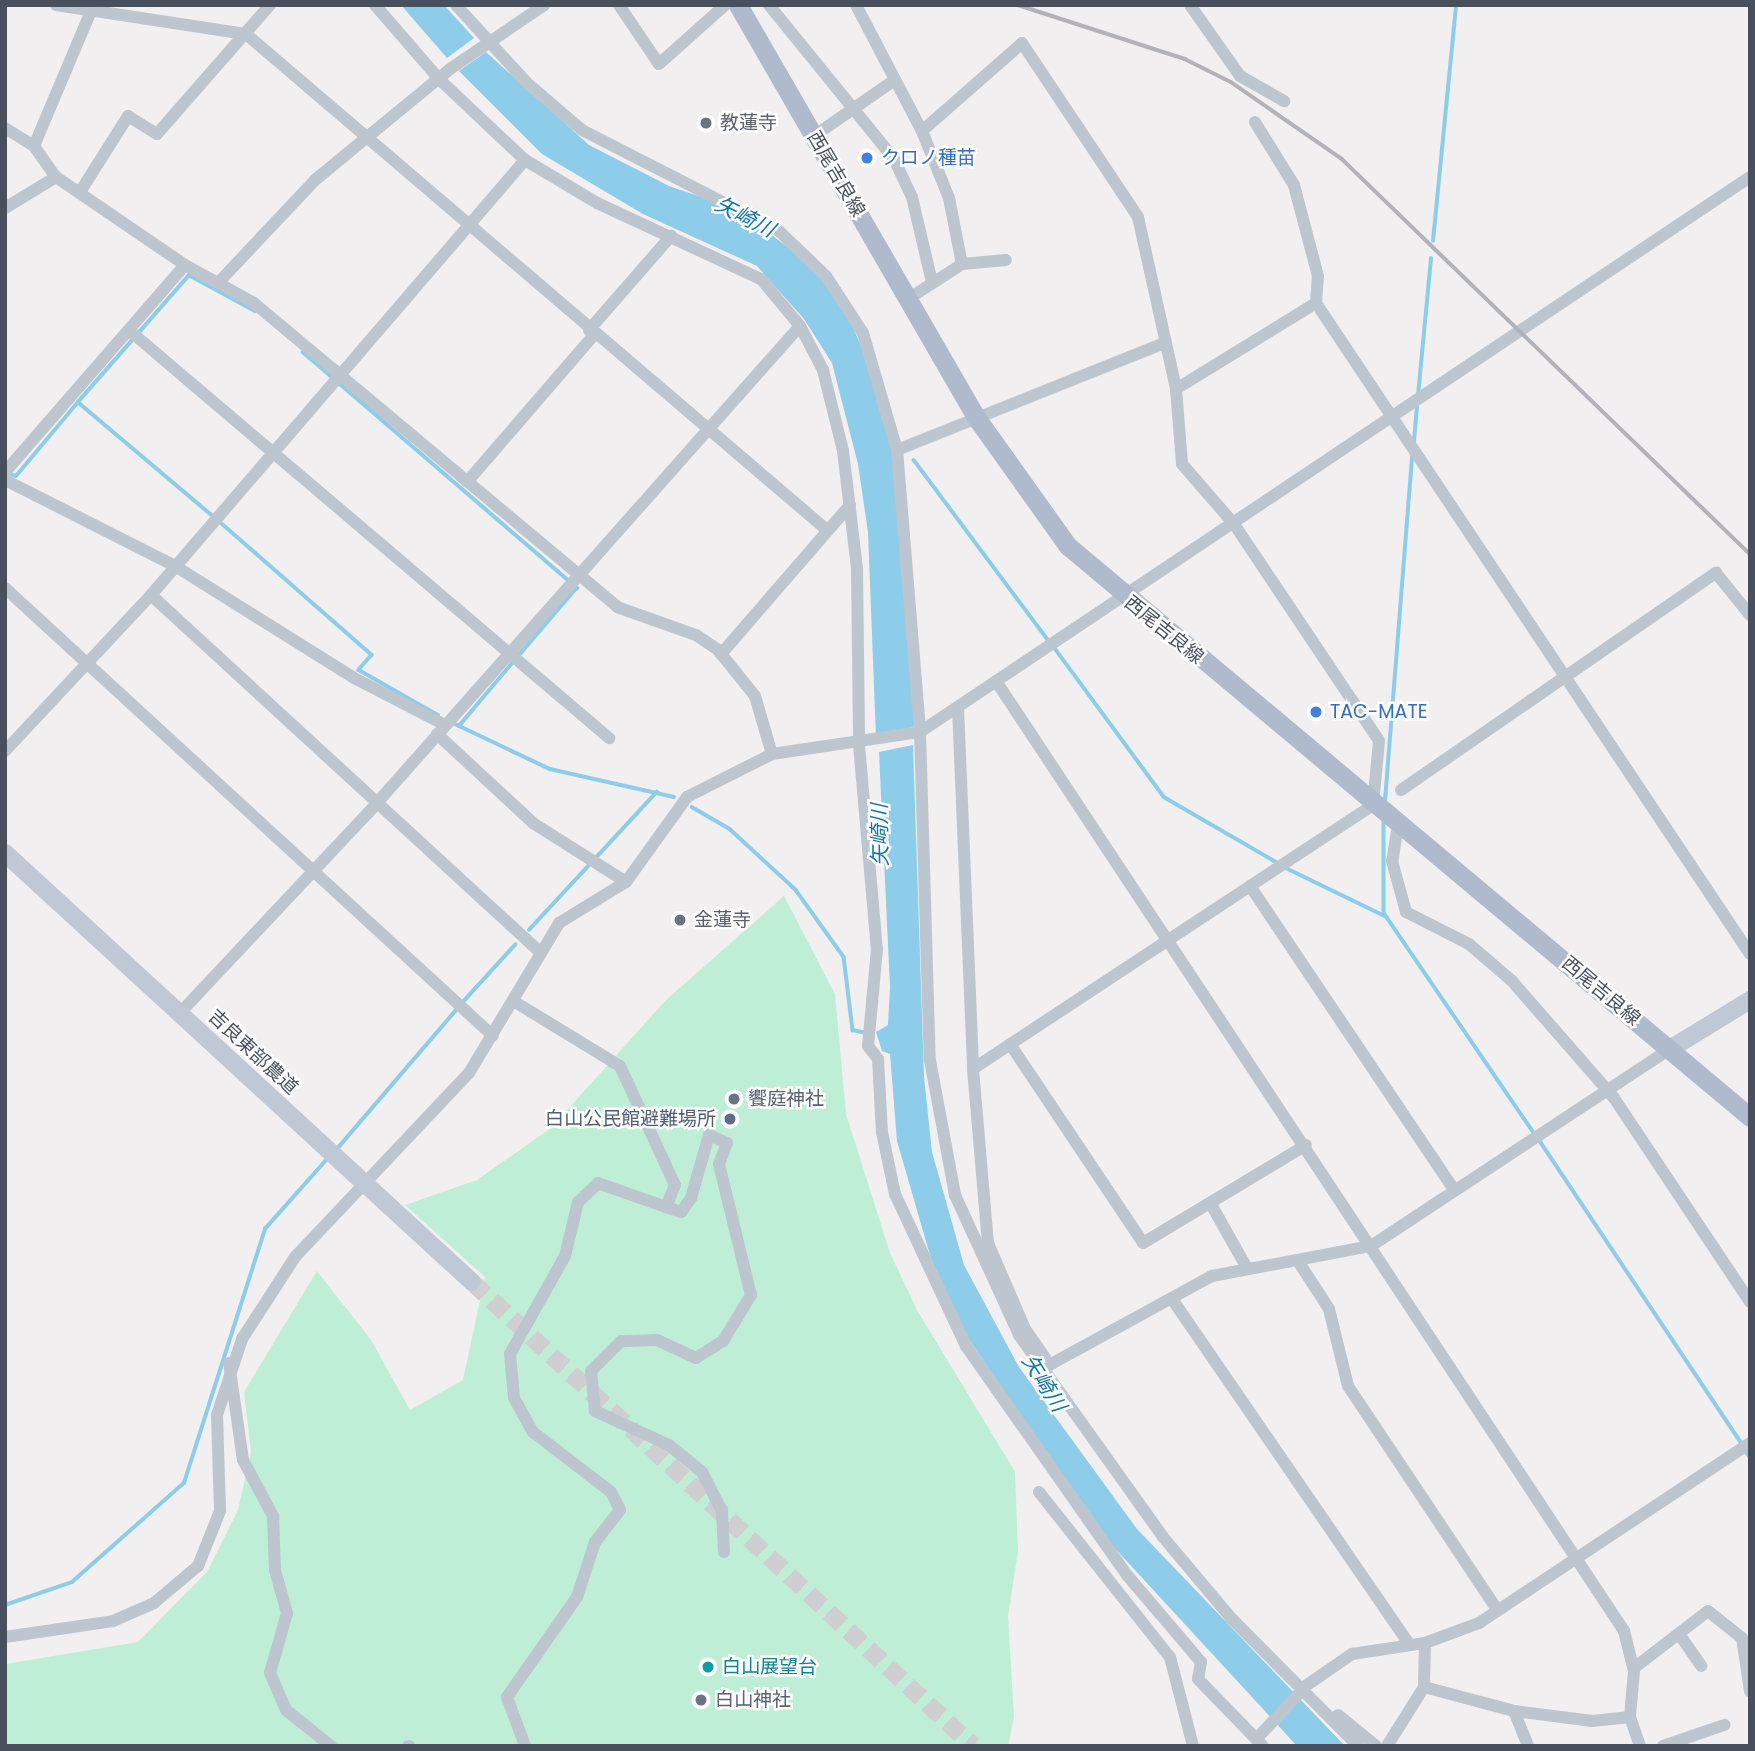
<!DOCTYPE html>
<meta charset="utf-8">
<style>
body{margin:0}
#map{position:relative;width:1755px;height:1751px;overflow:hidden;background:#f1efef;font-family:Poppins,"Noto Sans JP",sans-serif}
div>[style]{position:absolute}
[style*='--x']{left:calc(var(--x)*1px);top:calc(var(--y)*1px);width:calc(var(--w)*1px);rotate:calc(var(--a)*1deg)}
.green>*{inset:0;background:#bfeed6}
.water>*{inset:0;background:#8dcde9}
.stream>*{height:3.5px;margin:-1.75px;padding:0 1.75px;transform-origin:1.75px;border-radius:1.75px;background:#8dcde9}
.secondary-tunnel>*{height:18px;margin-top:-9px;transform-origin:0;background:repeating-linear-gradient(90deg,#cfcfd2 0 18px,transparent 0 27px)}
.street>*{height:12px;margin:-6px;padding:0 6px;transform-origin:6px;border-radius:6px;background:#bdc5ce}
.secondary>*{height:18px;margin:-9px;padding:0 9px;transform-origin:9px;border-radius:9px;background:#c0c8d5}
.primary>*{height:19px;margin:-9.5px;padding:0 9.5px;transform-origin:9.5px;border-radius:9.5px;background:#afbbcd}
.rail>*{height:3.5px;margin:-1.75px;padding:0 1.75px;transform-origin:1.75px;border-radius:1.75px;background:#b1b3b9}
.street-bridge>*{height:12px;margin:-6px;padding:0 6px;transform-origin:6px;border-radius:6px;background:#bdc5ce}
.dots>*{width:19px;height:19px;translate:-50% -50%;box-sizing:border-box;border:4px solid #fff;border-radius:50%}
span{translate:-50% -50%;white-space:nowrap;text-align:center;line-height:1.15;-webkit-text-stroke:5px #fff;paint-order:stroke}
.worship-label{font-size:19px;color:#5b616d}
.left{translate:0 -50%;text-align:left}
.shop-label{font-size:19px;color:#366cbe}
.street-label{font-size:19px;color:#47505c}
.service-label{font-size:19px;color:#4e5e75}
.right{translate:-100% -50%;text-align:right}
.culture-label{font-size:19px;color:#0d838f}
.water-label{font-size:21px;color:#1077a6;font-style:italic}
.frame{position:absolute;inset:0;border:7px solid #47505c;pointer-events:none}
</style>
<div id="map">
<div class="green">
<div style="clip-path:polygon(784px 896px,835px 994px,846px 1114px,890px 1253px,917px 1310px,1015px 1472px,1018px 1551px,1008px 1616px,1014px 1717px,1008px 1746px,5px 1746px,5px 1664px,138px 1642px,207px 1572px,238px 1510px,251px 1452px,244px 1392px,317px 1271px,371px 1340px,410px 1410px,463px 1380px,485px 1277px,405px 1205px,477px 1180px,551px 1128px,666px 1000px)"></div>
</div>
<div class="water">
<div style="clip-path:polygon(401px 5px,444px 5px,474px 38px,447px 58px)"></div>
<div style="clip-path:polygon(486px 52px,589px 145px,669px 186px,731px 207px,764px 229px,812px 266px,846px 311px,883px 397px,896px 477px,916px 726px,876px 738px,868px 532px,858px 464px,832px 363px,804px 319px,757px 266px,643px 214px,542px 154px,459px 71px)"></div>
<div style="clip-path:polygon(913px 745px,924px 1077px,932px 1152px,964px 1265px,1019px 1367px,1137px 1529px,1345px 1746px,1297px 1746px,1098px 1530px,966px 1335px,934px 1269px,897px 1141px,890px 1054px,882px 1051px,876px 1032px,888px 1025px,890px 987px,879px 752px)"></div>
</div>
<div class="stream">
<div style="--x:1433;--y:241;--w:237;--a:-84.4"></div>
<div style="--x:303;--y:352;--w:362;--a:40.7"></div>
<div style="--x:577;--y:588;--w:89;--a:130.5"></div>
<div style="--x:1418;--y:396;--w:138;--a:-84.6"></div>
<div style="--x:78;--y:402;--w:169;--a:-48.8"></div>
<div style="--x:189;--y:275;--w:75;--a:28.6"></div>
<div style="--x:1414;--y:441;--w:37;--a:-85"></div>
<div style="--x:914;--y:460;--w:226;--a:53.3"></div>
<div style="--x:7;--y:473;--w:9;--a:18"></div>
<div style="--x:16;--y:476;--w:97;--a:-50"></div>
<div style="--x:78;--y:402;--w:177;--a:40.2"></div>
<div style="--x:219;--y:521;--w:203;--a:41.2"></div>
<div style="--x:372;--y:655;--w:20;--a:131"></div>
<div style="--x:359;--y:670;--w:91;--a:29.7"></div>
<div style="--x:1054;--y:647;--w:186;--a:53.7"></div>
<div style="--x:1164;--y:797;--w:132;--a:30.1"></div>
<div style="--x:451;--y:722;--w:110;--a:25.4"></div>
<div style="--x:550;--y:769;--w:127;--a:12.7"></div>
<div style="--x:459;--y:726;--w:85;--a:-49.8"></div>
<div style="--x:1385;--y:801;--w:346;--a:-85.5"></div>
<div style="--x:692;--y:807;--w:44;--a:30.1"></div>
<div style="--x:730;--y:829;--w:90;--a:42.7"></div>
<div style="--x:796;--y:890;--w:82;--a:54.4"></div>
<div style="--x:844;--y:957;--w:74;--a:83"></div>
<div style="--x:853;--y:1030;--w:13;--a:13"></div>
<div style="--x:1384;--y:819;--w:94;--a:90"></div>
<div style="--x:1384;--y:913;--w:268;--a:55.7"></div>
<div style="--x:1284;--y:867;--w:114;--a:25.9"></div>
<div style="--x:529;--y:930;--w:188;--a:-47.2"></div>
<div style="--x:462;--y:1003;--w:79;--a:-47.6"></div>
<div style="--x:1540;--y:1141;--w:362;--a:56.3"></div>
<div style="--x:337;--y:1149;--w:184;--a:-49.4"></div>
<div style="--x:1747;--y:1453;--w:5;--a:53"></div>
<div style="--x:5;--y:1605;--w:71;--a:-18.9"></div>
<div style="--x:72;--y:1582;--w:149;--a:-41.5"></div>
<div style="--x:184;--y:1483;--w:267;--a:-72.3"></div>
<div style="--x:265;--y:1229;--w:96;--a:-48.4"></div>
</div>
<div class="secondary-tunnel">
<div style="--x:472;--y:1282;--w:683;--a:42.8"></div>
</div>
<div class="street">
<div style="--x:56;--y:5;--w:192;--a:8.7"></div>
<div style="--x:246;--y:34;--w:764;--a:40.49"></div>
<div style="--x:375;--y:5;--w:99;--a:49.1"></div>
<div style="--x:440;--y:80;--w:117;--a:43.3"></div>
<div style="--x:525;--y:160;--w:84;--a:30.8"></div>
<div style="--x:597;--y:203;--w:181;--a:24.9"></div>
<div style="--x:761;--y:279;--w:61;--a:50.3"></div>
<div style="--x:800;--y:326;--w:50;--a:62.4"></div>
<div style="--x:823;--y:370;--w:83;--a:76.1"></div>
<div style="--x:843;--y:451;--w:119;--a:83.2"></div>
<div style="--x:857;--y:569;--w:176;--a:89.3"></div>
<div style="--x:859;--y:745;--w:205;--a:85"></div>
<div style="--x:877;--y:949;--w:97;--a:95.3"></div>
<div style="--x:868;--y:1046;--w:16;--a:52"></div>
<div style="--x:878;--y:1059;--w:73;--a:86.9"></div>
<div style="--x:882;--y:1132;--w:63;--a:78.2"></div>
<div style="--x:895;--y:1194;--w:168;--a:65"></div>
<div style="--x:966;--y:1346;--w:280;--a:54.9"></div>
<div style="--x:1127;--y:1575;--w:114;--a:49.6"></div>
<div style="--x:1201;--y:1662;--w:17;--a:100"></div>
<div style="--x:1198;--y:1679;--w:93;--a:45.9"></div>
<div style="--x:456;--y:5;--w:105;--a:47.7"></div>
<div style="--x:527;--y:83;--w:72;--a:40.5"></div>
<div style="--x:582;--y:130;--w:221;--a:27.1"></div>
<div style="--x:779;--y:231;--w:65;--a:43.8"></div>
<div style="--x:826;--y:276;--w:68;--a:57"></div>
<div style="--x:863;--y:333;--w:122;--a:73.8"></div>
<div style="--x:897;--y:450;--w:283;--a:85.3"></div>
<div style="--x:920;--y:732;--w:328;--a:88.3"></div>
<div style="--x:930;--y:1060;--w:137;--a:79.5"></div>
<div style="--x:955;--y:1195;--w:154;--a:65.4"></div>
<div style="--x:1019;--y:1335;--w:248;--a:54.5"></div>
<div style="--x:1163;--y:1537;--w:106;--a:50"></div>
<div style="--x:1231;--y:1618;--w:180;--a:45.2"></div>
<div style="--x:619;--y:5;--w:71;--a:55.9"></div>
<div style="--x:659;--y:64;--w:89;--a:-41.8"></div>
<div style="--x:769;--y:5;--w:198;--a:50.9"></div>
<div style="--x:894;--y:159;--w:42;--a:64.7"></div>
<div style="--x:912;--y:197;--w:87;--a:76.8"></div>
<div style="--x:856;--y:5;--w:142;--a:62.4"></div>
<div style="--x:922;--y:131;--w:133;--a:-41.3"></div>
<div style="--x:1022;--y:43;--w:209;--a:56.3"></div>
<div style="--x:1138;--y:217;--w:176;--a:77.5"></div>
<div style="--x:1176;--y:389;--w:75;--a:85.4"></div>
<div style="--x:1182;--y:464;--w:79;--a:49.1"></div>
<div style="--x:1234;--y:524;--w:261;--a:56.2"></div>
<div style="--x:1379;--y:741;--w:64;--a:95.4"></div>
<div style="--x:1373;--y:805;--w:479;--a:146.6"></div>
<div style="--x:1190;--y:5;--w:87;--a:54.8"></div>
<div style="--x:1240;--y:76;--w:51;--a:29.6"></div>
<div style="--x:5;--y:128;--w:34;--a:32"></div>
<div style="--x:34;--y:146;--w:38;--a:55"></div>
<div style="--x:56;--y:177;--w:156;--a:34.3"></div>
<div style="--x:922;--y:131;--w:72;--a:68.1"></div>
<div style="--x:949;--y:198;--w:67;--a:78.9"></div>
<div style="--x:814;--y:136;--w:96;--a:-34.8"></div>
<div style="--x:34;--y:146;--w:152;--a:-67.1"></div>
<div style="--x:80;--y:192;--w:90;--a:-57.7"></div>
<div style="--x:128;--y:116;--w:34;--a:32"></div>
<div style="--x:157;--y:134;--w:171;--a:-48.8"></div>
<div style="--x:5;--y:208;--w:60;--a:-31.3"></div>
<div style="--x:219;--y:282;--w:140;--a:-46.7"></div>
<div style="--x:315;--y:180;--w:175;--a:-39.4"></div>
<div style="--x:450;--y:69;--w:114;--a:-34.2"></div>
<div style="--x:908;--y:299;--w:64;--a:-32.9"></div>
<div style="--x:962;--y:264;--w:44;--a:-5.2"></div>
<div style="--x:1316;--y:303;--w:782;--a:56.31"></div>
<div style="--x:589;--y:330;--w:125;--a:-48.9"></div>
<div style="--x:130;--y:331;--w:629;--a:40.35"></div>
<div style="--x:1176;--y:389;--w:164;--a:-31.6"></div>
<div style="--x:1316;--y:303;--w:27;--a:-86"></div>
<div style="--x:1318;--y:276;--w:94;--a:-104.8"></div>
<div style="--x:1294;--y:185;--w:74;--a:-121.8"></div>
<div style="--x:897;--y:450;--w:285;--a:-21.8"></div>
<div style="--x:5;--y:472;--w:274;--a:-49"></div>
<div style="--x:185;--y:265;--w:79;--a:28.8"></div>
<div style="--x:254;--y:303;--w:473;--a:39.9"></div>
<div style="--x:617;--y:607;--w:84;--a:19.5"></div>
<div style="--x:696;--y:635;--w:27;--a:34"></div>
<div style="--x:718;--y:650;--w:59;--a:51.2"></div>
<div style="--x:755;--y:696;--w:60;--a:73.7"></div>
<div style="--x:5;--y:480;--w:191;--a:26.8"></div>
<div style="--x:175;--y:566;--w:211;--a:32"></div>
<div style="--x:354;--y:678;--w:102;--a:27.3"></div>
<div style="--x:467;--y:482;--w:194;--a:-49.2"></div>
<div style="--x:5;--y:588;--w:662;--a:42.55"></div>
<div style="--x:151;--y:595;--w:529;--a:42.55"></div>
<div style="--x:721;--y:654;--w:197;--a:-49.1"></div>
<div style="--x:996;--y:681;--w:1139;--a:56.53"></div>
<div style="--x:1624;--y:1631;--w:41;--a:76"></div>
<div style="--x:1634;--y:1671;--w:46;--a:95"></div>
<div style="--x:1630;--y:1717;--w:31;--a:71"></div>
<div style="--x:958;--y:708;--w:361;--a:87.6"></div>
<div style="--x:973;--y:1069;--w:175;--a:85.1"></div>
<div style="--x:988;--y:1243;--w:94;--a:66.7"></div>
<div style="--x:1025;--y:1329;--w:35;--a:55"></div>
<div style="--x:437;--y:734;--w:131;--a:42.8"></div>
<div style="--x:533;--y:823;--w:110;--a:32.4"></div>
<div style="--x:5;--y:751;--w:214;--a:-46.9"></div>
<div style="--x:151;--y:595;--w:574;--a:-49.31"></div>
<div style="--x:1401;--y:790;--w:383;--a:-34.6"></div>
<div style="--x:1716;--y:573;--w:54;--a:51"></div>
<div style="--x:1398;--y:825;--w:36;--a:99"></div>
<div style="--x:1392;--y:861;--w:53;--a:74.6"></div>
<div style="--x:1406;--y:912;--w:71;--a:26.9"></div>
<div style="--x:1469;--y:944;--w:57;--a:40.7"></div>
<div style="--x:1512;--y:981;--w:155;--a:48.9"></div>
<div style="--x:1614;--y:1098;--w:245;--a:56.3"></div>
<div style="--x:1250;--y:886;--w:366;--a:56.1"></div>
<div style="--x:515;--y:1002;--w:123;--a:31.4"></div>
<div style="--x:620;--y:1066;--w:131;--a:65.2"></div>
<div style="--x:675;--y:1185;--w:24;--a:112"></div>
<div style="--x:666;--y:1207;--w:72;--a:-160.6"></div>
<div style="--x:598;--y:1183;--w:28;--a:136"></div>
<div style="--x:578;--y:1202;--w:56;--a:103.5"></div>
<div style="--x:565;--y:1256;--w:112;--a:119.3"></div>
<div style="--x:510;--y:1354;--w:44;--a:84.8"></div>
<div style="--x:514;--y:1398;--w:39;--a:61"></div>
<div style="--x:533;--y:1432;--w:98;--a:37.6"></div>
<div style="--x:611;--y:1492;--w:20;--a:63"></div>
<div style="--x:620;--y:1510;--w:41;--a:128"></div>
<div style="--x:595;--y:1542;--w:58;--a:108.1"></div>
<div style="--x:577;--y:1597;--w:122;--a:125"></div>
<div style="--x:507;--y:1697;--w:52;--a:69.8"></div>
<div style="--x:180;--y:1013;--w:287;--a:-46.8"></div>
<div style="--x:376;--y:804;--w:639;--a:-48.43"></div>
<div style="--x:1010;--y:1044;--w:239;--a:56.2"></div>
<div style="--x:1143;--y:1243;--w:190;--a:-31"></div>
<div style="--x:1212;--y:1206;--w:71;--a:60.6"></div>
<div style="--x:666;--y:1207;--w:16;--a:18"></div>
<div style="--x:681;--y:1212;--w:17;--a:-54"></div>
<div style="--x:691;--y:1198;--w:66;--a:-74.1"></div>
<div style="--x:709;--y:1135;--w:20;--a:24"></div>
<div style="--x:727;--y:1143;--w:22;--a:111"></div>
<div style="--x:719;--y:1164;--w:135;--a:76.3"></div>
<div style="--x:751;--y:1295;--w:54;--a:121.3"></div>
<div style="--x:723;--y:1341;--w:32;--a:148"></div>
<div style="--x:696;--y:1358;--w:43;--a:-155.2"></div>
<div style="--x:657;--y:1340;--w:36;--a:178"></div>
<div style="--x:621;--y:1341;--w:42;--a:135"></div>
<div style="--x:591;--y:1371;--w:40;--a:84.3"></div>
<div style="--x:595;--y:1411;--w:81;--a:24.7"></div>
<div style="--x:669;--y:1445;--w:43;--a:39.3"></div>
<div style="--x:702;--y:1472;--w:44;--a:62.9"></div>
<div style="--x:722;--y:1511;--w:41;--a:87.2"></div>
<div style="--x:1298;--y:1261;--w:57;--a:57.1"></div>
<div style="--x:1329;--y:1309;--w:79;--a:76.1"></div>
<div style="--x:1348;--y:1386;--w:270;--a:56.3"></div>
<div style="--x:1172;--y:1299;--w:417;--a:55.5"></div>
<div style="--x:229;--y:1363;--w:98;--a:81.8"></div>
<div style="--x:243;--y:1460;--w:64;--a:61.8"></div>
<div style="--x:273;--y:1516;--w:54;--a:87.9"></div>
<div style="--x:275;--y:1570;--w:45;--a:74.4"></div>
<div style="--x:287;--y:1613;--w:62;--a:105.8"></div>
<div style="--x:270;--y:1673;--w:40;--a:66.6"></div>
<div style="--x:286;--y:1710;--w:58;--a:38.7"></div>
<div style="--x:1042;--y:1369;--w:194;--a:-28.7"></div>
<div style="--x:1212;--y:1276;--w:162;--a:-10.7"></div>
<div style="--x:1371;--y:1246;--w:358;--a:-33.4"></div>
<div style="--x:1039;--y:1492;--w:211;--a:51.6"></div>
<div style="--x:1170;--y:1657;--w:92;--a:75.5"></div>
<div style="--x:1679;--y:1634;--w:39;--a:55"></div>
<div style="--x:5;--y:1637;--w:109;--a:-8.4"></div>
<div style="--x:113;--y:1621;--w:45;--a:-23.7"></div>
<div style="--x:154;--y:1603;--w:57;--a:-40.1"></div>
<div style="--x:198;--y:1566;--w:59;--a:-68.2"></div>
<div style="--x:220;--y:1511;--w:96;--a:-91.8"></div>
<div style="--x:217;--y:1415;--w:80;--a:-71.8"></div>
<div style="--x:242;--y:1339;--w:98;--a:-57.1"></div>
<div style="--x:295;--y:1257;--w:253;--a:-46.6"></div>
<div style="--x:469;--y:1073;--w:175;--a:-59"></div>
<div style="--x:559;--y:923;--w:79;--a:-31.5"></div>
<div style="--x:626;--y:882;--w:105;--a:-54.3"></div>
<div style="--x:687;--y:797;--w:95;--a:-26.8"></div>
<div style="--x:772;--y:754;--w:150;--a:-8.5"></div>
<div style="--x:920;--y:732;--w:998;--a:-33.77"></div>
<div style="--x:1634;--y:1668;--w:93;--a:-37.6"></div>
<div style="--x:1708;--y:1611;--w:43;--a:38.5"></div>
<div style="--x:1742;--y:1638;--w:54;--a:81.4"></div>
<div style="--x:1307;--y:1685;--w:55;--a:-34.6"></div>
<div style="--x:1352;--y:1654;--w:74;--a:-8.6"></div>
<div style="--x:1425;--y:1643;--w:58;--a:-20.3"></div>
<div style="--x:1479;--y:1623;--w:325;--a:-33.6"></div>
<div style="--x:1424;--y:1687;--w:93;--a:14.9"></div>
<div style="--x:1514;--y:1711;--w:79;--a:7.3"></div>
<div style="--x:1592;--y:1721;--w:38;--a:-6"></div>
<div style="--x:1514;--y:1711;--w:38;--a:68"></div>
<div style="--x:1338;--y:1715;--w:49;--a:39.2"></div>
<div style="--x:408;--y:1746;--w:1;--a:0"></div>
<div style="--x:1387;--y:1746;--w:70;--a:-57.9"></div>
<div style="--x:1424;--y:1687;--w:44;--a:-88.7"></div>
<div style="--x:1663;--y:1746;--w:65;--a:-19"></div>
</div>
<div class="secondary">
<div style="--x:5;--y:853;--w:634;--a:42.57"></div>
<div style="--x:1670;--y:1049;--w:94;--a:-31.5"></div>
</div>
<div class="primary">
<div style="--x:738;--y:5;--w:479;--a:60"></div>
<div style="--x:978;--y:420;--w:155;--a:54.5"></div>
<div style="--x:1068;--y:546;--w:889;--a:39.94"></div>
</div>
<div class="rail">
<div style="--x:1018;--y:5;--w:176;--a:17.9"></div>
<div style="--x:1185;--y:59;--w:51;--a:26.6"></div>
<div style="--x:1231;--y:82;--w:135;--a:34.7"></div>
<div style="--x:1342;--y:159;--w:568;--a:44.07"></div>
</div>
<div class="street-bridge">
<div style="--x:1261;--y:1734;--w:67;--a:-46.8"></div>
</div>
<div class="dots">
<div style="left:706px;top:123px;background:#6b7280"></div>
<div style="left:867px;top:158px;background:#3f7fe0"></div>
<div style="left:1316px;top:712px;background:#3f7fe0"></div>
<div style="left:680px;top:920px;background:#6b7280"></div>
<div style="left:734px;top:1099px;background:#6b7280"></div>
<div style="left:730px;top:1119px;background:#5c6f8a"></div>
<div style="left:708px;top:1667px;background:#0f9aa8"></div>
<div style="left:701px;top:1700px;background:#6b7280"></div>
</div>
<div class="worship-label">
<span class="left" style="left:720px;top:123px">教蓮寺</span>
<span class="left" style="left:694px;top:920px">金蓮寺</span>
<span class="left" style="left:748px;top:1099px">饗庭神社</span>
<span class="left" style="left:715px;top:1700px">白山神社</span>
</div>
<div class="shop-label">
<span class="left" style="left:881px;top:158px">クロノ種苗</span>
<span class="left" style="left:1330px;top:712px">TAC-MATE</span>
</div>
<div class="street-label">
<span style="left:836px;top:174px;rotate:60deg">西尾吉良線</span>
<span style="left:1164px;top:630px;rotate:39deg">西尾吉良線</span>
<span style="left:1601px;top:991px;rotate:40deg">西尾吉良線</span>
<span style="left:253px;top:1052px;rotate:43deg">吉良東部農道</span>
</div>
<div class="service-label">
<span class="right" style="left:716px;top:1119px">白山公民館避難場所</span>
</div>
<div class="culture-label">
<span class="left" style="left:722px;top:1667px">白山展望台</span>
</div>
<div class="water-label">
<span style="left:745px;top:217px;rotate:27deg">矢崎川</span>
<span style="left:880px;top:835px;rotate:-91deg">矢崎川</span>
<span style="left:1044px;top:1383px;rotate:58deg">矢崎川</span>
</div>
<div class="frame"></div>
</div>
